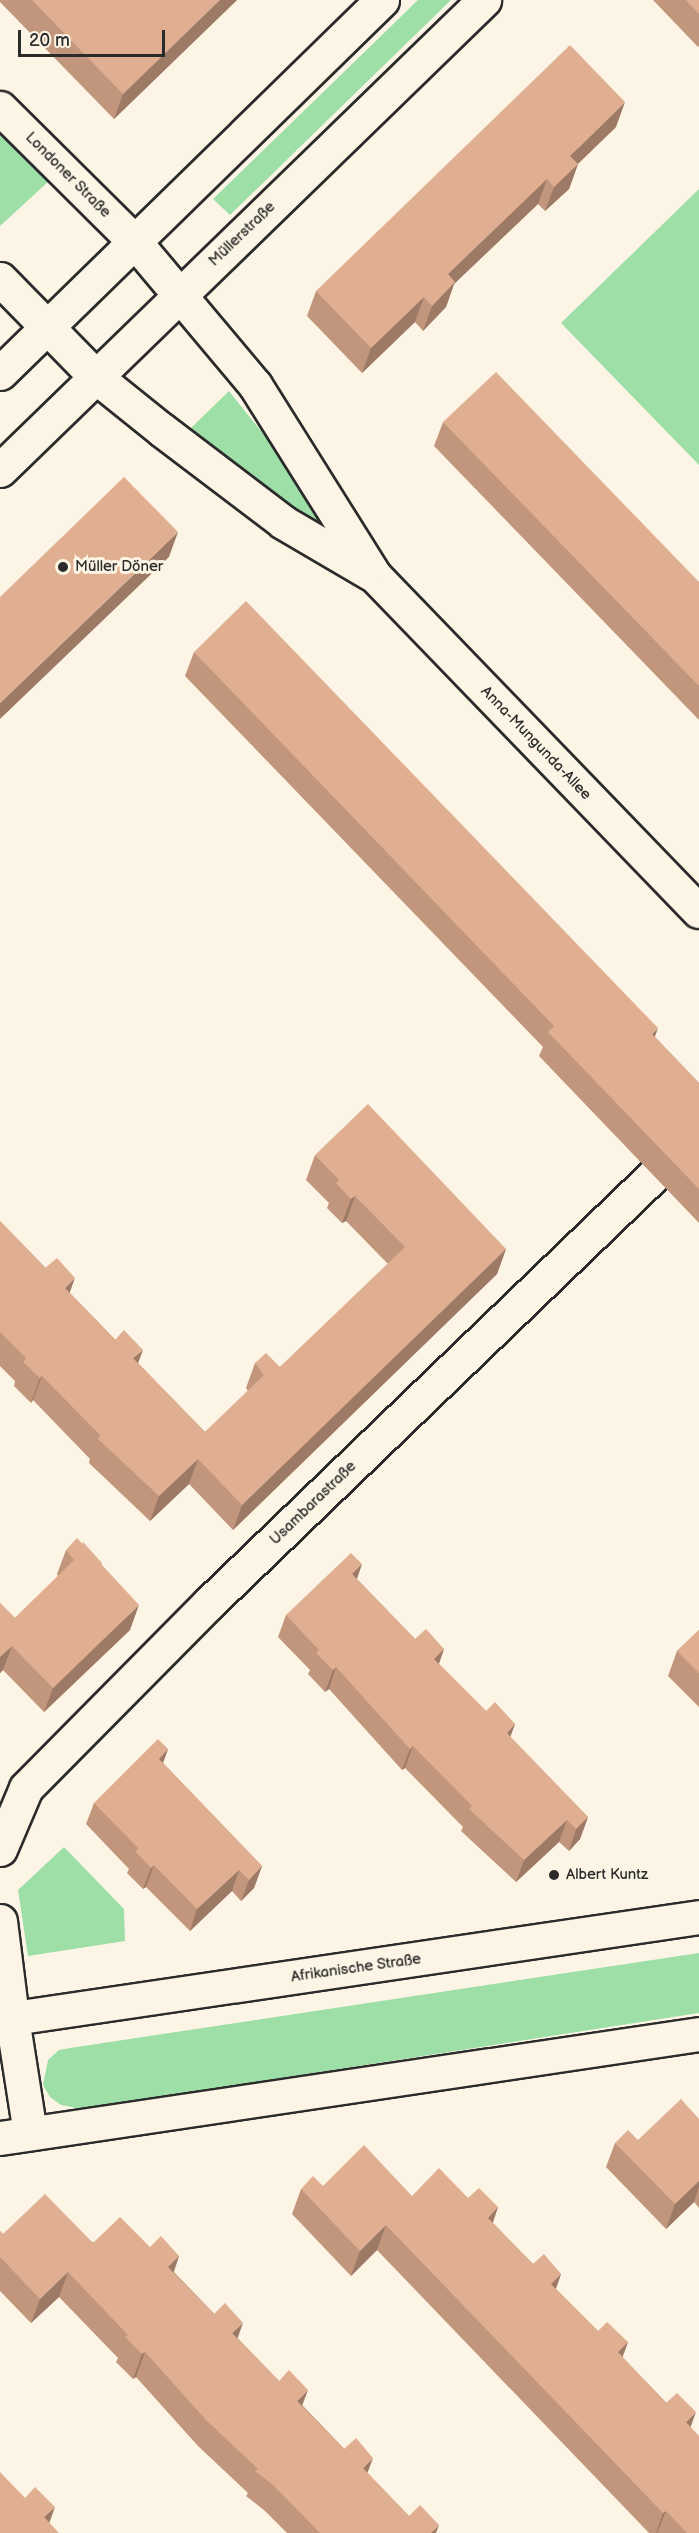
<!DOCTYPE html>
<meta charset="utf-8">
<style>
body{margin:0}
#map{position:relative;width:699px;height:2533px;overflow:hidden;background:#fcf5e5;font-family:"Balsamiq Sans",sans-serif}
div>[style]{position:absolute}
[style*='--x']{left:calc(var(--x)*1px);top:calc(var(--y)*1px);width:calc(var(--w)*1px);rotate:calc(var(--a)*1deg)}
.green>*{inset:0;background:#9edea7}
.roads{filter:drop-shadow(2px 0 #2b2b2b) drop-shadow(-2px 0 #2b2b2b) drop-shadow(0 2px #2b2b2b) drop-shadow(0 -2px #2b2b2b)}
.minor>*{height:33px;margin:-16.5px;padding:0 16.5px;transform-origin:16.5px;border-radius:16.5px;background:#fcf5e5}
.tertiary>*{height:33px;margin:-16.5px;padding:0 16.5px;transform-origin:16.5px;border-radius:16.5px;background:#fcf5e5}
.primary>*{height:33px;margin:-16.5px;padding:0 16.5px;transform-origin:16.5px;border-radius:16.5px;background:#fcf5e5}
.wall>*{inset:0;background:#c1967d}
.shaded-wall>*{inset:0;background:#9d7a66}
.building>*{inset:0;background:#e0af91}
.dots>*{width:16px;height:16px;translate:-50% -50%;box-sizing:border-box;border:3px solid #fcf5e5;border-radius:50%}
span{translate:-50% -50%;white-space:nowrap;text-align:center;line-height:1.15;-webkit-text-stroke:6px #fcf5e5;paint-order:stroke}
.street-label{font-size:15px;color:#2b2b2b}
.poi-label{font-size:15px;color:#2b2b2b}
.left{translate:0 -50%;text-align:left}
.scale{position:absolute;left:18px;top:30px;width:147px;height:27px;box-sizing:border-box;border:3px solid #2b2b2b;border-top:0;padding-left:8px;font-size:18px;line-height:21px;white-space:nowrap;color:#2b2b2b;-webkit-text-stroke:4px #fcf5e5;paint-order:stroke}
</style>
<div id="map">
<div class="green">
<div style="clip-path:polygon(418px 0,451px 0,230px 215px,213px 199px)"></div>
<div style="clip-path:polygon(0 133px,48px 182px,0 226px)"></div>
<div style="clip-path:polygon(699px 189px,699px 465px,561px 323px)"></div>
<div style="clip-path:polygon(229px 391px,331px 519px,333px 524px,319px 529px,191px 428px)"></div>
<div style="clip-path:polygon(64px 1847px,124px 1909px,125px 1941px,28px 1956px,18px 1890px)"></div>
<div style="clip-path:polygon(699px 1953px,699px 2013px,82px 2109px,61px 2105px,50px 2097px,43px 2085px,48px 2060px,59px 2050px,70px 2048px)"></div>
</div>
<div class="roads">
<div class="minor">
<div style="--x:0;--y:108;--w:190;--a:44.8"></div>
<div style="--x:135;--y:242;--w:187;--a:50"></div>
<div style="--x:255;--y:385;--w:224;--a:57.9"></div>
<div style="--x:374;--y:575;--w:467;--a:46"></div>
<div style="--x:0;--y:279;--w:137;--a:45.6"></div>
<div style="--x:96;--y:377;--w:85;--a:38.8"></div>
<div style="--x:162;--y:430;--w:152;--a:37.2"></div>
<div style="--x:283;--y:522;--w:101;--a:30.4"></div>
<div style="--x:0;--y:1849;--w:66;--a:-66.9"></div>
<div style="--x:26;--y:1788;--w:260;--a:-45.3"></div>
<div style="--x:209;--y:1603;--w:616;--a:-43.88"></div>
<div style="--x:0;--y:1921;--w:98;--a:82.9"></div>
</div>
<div class="tertiary">
<div style="--x:12;--y:2018;--w:116;--a:81.1"></div>
<div style="--x:0;--y:2020;--w:707;--a:-8.38"></div>
<div style="--x:0;--y:2138;--w:707;--a:-8.46"></div>
</div>
<div class="primary">
<div style="--x:0;--y:373;--w:534;--a:-44.32"></div>
<div style="--x:0;--y:470;--w:675;--a:-44.16"></div>
</div>
</div>
<div class="wall">
<div style="clip-path:polygon(0 0,237px 0,114px 119px,0 2px)"></div>
<div style="clip-path:polygon(653px 0,699px 0,699px 46px,698px 47px)"></div>
<div style="clip-path:polygon(616px 127px,578px 164px,569px 189px,545px 211px,538px 204px,454px 284px,446px 307px,423px 331px,415px 322px,362px 373px,307px 316px,316px 291px)"></div>
<div style="clip-path:polygon(443px 422px,699px 582px,699px 720px,434px 446px)"></div>
<div style="clip-path:polygon(194px 652px,655px 1037px,699px 1083px,699px 1223px,539px 1056px,543px 1047px,185px 676px)"></div>
<div style="clip-path:polygon(315px 1155px,506px 1249px,497px 1274px,233px 1530px,189px 1484px,150px 1521px,89px 1463px,90px 1459px,33px 1400px,31px 1403px,14px 1386px,15px 1381px,0 1366px,0 1221px,205px 1432px,248px 1391px,246px 1388px,255px 1363px,280px 1367px,388px 1264px,346px 1221px,342px 1223px,327px 1208px,329px 1203px,306px 1180px)"></div>
<div style="clip-path:polygon(66px 1550px,102px 1565px,130px 1630px,44px 1712px,3px 1670px,0 1673px,0 1603px,15px 1618px,58px 1576px,57px 1574px)"></div>
<div style="clip-path:polygon(362px 1564px,357px 1579px,415px 1639px,444px 1649px,439px 1664px,486px 1711px,515px 1724px,510px 1737px,588px 1817px,580px 1839px,569px 1851px,559px 1842px,516px 1882px,461px 1831px,463px 1827px,405px 1768px,402px 1770px,329px 1689px,325px 1692px,308px 1674px,310px 1670px,278px 1637px,286px 1615px)"></div>
<div style="clip-path:polygon(699px 1630px,699px 1707px,668px 1676px,677px 1651px)"></div>
<div style="clip-path:polygon(168px 1749px,163px 1763px,262px 1866px,254px 1888px,241px 1901px,232px 1891px,190px 1931px,146px 1887px,143px 1889px,127px 1873px,129px 1869px,86px 1824px,94px 1803px)"></div>
<div style="clip-path:polygon(699px 2119px,699px 2208px,694px 2202px,666px 2229px,606px 2167px,615px 2143px,638px 2140px)"></div>
<div style="clip-path:polygon(323px 2186px,412px 2196px,468px 2198px,498px 2207px,493px 2223px,533px 2264px,561px 2274px,556px 2289px,598px 2331px,628px 2342px,622px 2357px,690px 2427px,699px 2533px,649px 2533px,377px 2250px,351px 2276px,292px 2214px,301px 2189px)"></div>
<div style="clip-path:polygon(0 2231px,3px 2234px,150px 2247px,179px 2256px,174px 2272px,409px 2516px,436px 2533px,287px 2533px,264px 2510px,246px 2496px,248px 2493px,198px 2446px,136px 2377px,133px 2379px,116px 2362px,118px 2358px,59px 2297px,31px 2323px,0 2291px)"></div>
</div>
<div class="shaded-wall">
<div style="clip-path:polygon(220px 0,237px 0,114px 119px,123px 94px)"></div>
<div style="clip-path:polygon(625px 102px,616px 127px,561px 180px,570px 156px)"></div>
<div style="clip-path:polygon(578px 164px,569px 189px,545px 211px,554px 187px)"></div>
<div style="clip-path:polygon(547px 179px,538px 204px,454px 284px,446px 307px,423px 331px,432px 306px,448px 274px)"></div>
<div style="clip-path:polygon(424px 297px,415px 322px,362px 373px,371px 348px)"></div>
<div style="clip-path:polygon(178px 532px,169px 557px,0 719px,0 703px)"></div>
<div style="clip-path:polygon(658px 1028px,649px 1053px,652px 1034px)"></div>
<div style="clip-path:polygon(355px 1196px,346px 1221px,342px 1223px,351px 1199px)"></div>
<div style="clip-path:polygon(506px 1249px,497px 1274px,233px 1530px,242px 1505px)"></div>
<div style="clip-path:polygon(75px 1278px,66px 1303px,65px 1288px)"></div>
<div style="clip-path:polygon(143px 1350px,134px 1374px,133px 1358px)"></div>
<div style="clip-path:polygon(42px 1376px,33px 1400px,31px 1403px,40px 1378px)"></div>
<div style="clip-path:polygon(198px 1459px,189px 1484px,150px 1521px,159px 1496px)"></div>
<div style="clip-path:polygon(362px 1564px,354px 1586px,352px 1574px)"></div>
<div style="clip-path:polygon(139px 1605px,130px 1630px,44px 1712px,53px 1688px)"></div>
<div style="clip-path:polygon(12px 1646px,3px 1670px,0 1673px,0 1657px)"></div>
<div style="clip-path:polygon(444px 1649px,436px 1671px,434px 1659px)"></div>
<div style="clip-path:polygon(336px 1667px,329px 1689px,325px 1692px,333px 1670px)"></div>
<div style="clip-path:polygon(515px 1724px,507px 1746px,507px 1733px)"></div>
<div style="clip-path:polygon(413px 1746px,405px 1768px,402px 1770px,410px 1749px)"></div>
<div style="clip-path:polygon(168px 1749px,160px 1771px,159px 1759px)"></div>
<div style="clip-path:polygon(588px 1817px,580px 1839px,569px 1851px,576px 1829px)"></div>
<div style="clip-path:polygon(567px 1820px,559px 1842px,516px 1882px,524px 1860px)"></div>
<div style="clip-path:polygon(154px 1865px,146px 1887px,143px 1889px,151px 1868px)"></div>
<div style="clip-path:polygon(262px 1866px,254px 1888px,241px 1901px,249px 1880px)"></div>
<div style="clip-path:polygon(239px 1870px,232px 1891px,190px 1931px,197px 1909px)"></div>
<div style="clip-path:polygon(699px 2181px,699px 2187px,694px 2202px,666px 2229px,675px 2204px)"></div>
<div style="clip-path:polygon(498px 2207px,489px 2232px,488px 2218px)"></div>
<div style="clip-path:polygon(386px 2225px,377px 2250px,351px 2276px,360px 2251px)"></div>
<div style="clip-path:polygon(179px 2256px,170px 2281px,168px 2267px)"></div>
<div style="clip-path:polygon(68px 2272px,59px 2297px,31px 2323px,40px 2299px)"></div>
<div style="clip-path:polygon(561px 2274px,552px 2299px,551px 2284px)"></div>
<div style="clip-path:polygon(243px 2323px,234px 2348px,232px 2333px)"></div>
<div style="clip-path:polygon(628px 2342px,619px 2367px,618px 2352px)"></div>
<div style="clip-path:polygon(145px 2352px,136px 2377px,133px 2379px,142px 2354px)"></div>
<div style="clip-path:polygon(308px 2390px,299px 2414px,297px 2401px)"></div>
<div style="clip-path:polygon(696px 2412px,687px 2437px,686px 2422px)"></div>
<div style="clip-path:polygon(373px 2458px,364px 2482px,363px 2468px)"></div>
<div style="clip-path:polygon(55px 2507px,46px 2532px,44px 2517px)"></div>
<div style="clip-path:polygon(666px 2511px,657px 2533px,656px 2533px,663px 2513px)"></div>
<div style="clip-path:polygon(439px 2525px,436px 2533px,431px 2533px)"></div>
</div>
<div class="building">
<div style="clip-path:polygon(32px 0,220px 0,123px 94px)"></div>
<div style="clip-path:polygon(686px 0,699px 0,699px 14px)"></div>
<div style="clip-path:polygon(570px 45px,625px 102px,570px 156px,578px 164px,554px 187px,547px 179px,448px 274px,455px 282px,432px 306px,424px 297px,371px 348px,316px 291px)"></div>
<div style="clip-path:polygon(496px 372px,699px 582px,699px 686px,443px 422px)"></div>
<div style="clip-path:polygon(124px 477px,178px 532px,0 703px,0 597px)"></div>
<div style="clip-path:polygon(246px 601px,658px 1028px,652px 1034px,699px 1083px,699px 1189px,548px 1032px,554px 1026px,194px 652px)"></div>
<div style="clip-path:polygon(368px 1104px,506px 1249px,242px 1505px,198px 1459px,159px 1496px,98px 1439px,100px 1435px,42px 1376px,40px 1378px,23px 1362px,26px 1358px,0 1332px,0 1221px,45px 1268px,57px 1258px,75px 1278px,65px 1288px,115px 1340px,124px 1330px,143px 1350px,133px 1358px,205px 1432px,264px 1375px,255px 1363px,266px 1353px,280px 1367px,405px 1247px,355px 1196px,351px 1199px,336px 1183px,339px 1180px,315px 1155px)"></div>
<div style="clip-path:polygon(77px 1538px,139px 1605px,53px 1688px,12px 1646px,0 1657px,0 1603px,15px 1618px,74px 1560px,66px 1550px)"></div>
<div style="clip-path:polygon(83px 1542px,102px 1563px,101px 1565px,82px 1544px)"></div>
<div style="clip-path:polygon(351px 1553px,362px 1564px,352px 1574px,415px 1639px,426px 1629px,444px 1649px,434px 1659px,486px 1711px,495px 1702px,515px 1724px,507px 1733px,588px 1817px,576px 1829px,567px 1820px,524px 1860px,469px 1809px,472px 1806px,413px 1746px,410px 1749px,336px 1667px,333px 1670px,316px 1653px,319px 1650px,286px 1615px)"></div>
<div style="clip-path:polygon(699px 1630px,699px 1673px,677px 1651px)"></div>
<div style="clip-path:polygon(158px 1739px,168px 1749px,159px 1759px,262px 1866px,249px 1880px,239px 1870px,197px 1909px,154px 1865px,151px 1868px,135px 1851px,139px 1849px,94px 1803px)"></div>
<div style="clip-path:polygon(681px 2099px,699px 2119px,699px 2181px,675px 2204px,615px 2143px,628px 2130px,638px 2140px)"></div>
<div style="clip-path:polygon(364px 2145px,412px 2196px,439px 2168px,468px 2198px,479px 2188px,498px 2207px,488px 2218px,533px 2264px,544px 2254px,561px 2274px,551px 2284px,598px 2331px,607px 2322px,628px 2342px,618px 2352px,666px 2403px,677px 2393px,696px 2412px,686px 2422px,699px 2436px,699px 2533px,687px 2533px,666px 2511px,663px 2513px,386px 2225px,360px 2251px,301px 2189px,313px 2176px,323px 2186px)"></div>
<div style="clip-path:polygon(45px 2194px,93px 2243px,120px 2217px,150px 2247px,161px 2236px,179px 2256px,168px 2267px,214px 2314px,225px 2303px,243px 2323px,232px 2333px,279px 2381px,289px 2370px,308px 2390px,297px 2401px,344px 2449px,356px 2438px,373px 2458px,363px 2468px,409px 2516px,420px 2505px,439px 2525px,431px 2533px,320px 2533px,273px 2485px,255px 2471px,258px 2469px,207px 2421px,145px 2352px,142px 2354px,125px 2337px,128px 2335px,68px 2272px,40px 2299px,0 2257px,0 2231px,3px 2234px)"></div>
<div style="clip-path:polygon(0 2472px,25px 2498px,35px 2487px,55px 2507px,44px 2517px,59px 2533px,0 2533px)"></div>
</div>
<div class="dots">
<div style="left:63px;top:567px;background:#2b2b2b"></div>
<div style="left:554px;top:1875px;background:#2b2b2b"></div>
</div>
<div class="street-label">
<span style="left:68px;top:175px;rotate:45deg">Londoner Straße</span>
<span style="left:242px;top:234px;rotate:-44deg">Müllerstraße</span>
<span style="left:536px;top:743px;rotate:46deg">Anna-Mungunda-Allee</span>
<span style="left:313px;top:1503px;rotate:-44deg">Usambarastraße</span>
<span style="left:356px;top:1968px;rotate:-8deg">Afrikanische Straße</span>
</div>
<div class="poi-label">
<span class="left" style="left:75px;top:567px">Müller Döner</span>
<span class="left" style="left:566px;top:1875px">Albert Kuntz</span>
</div>
<div class="scale">20 m</div>
</div>
